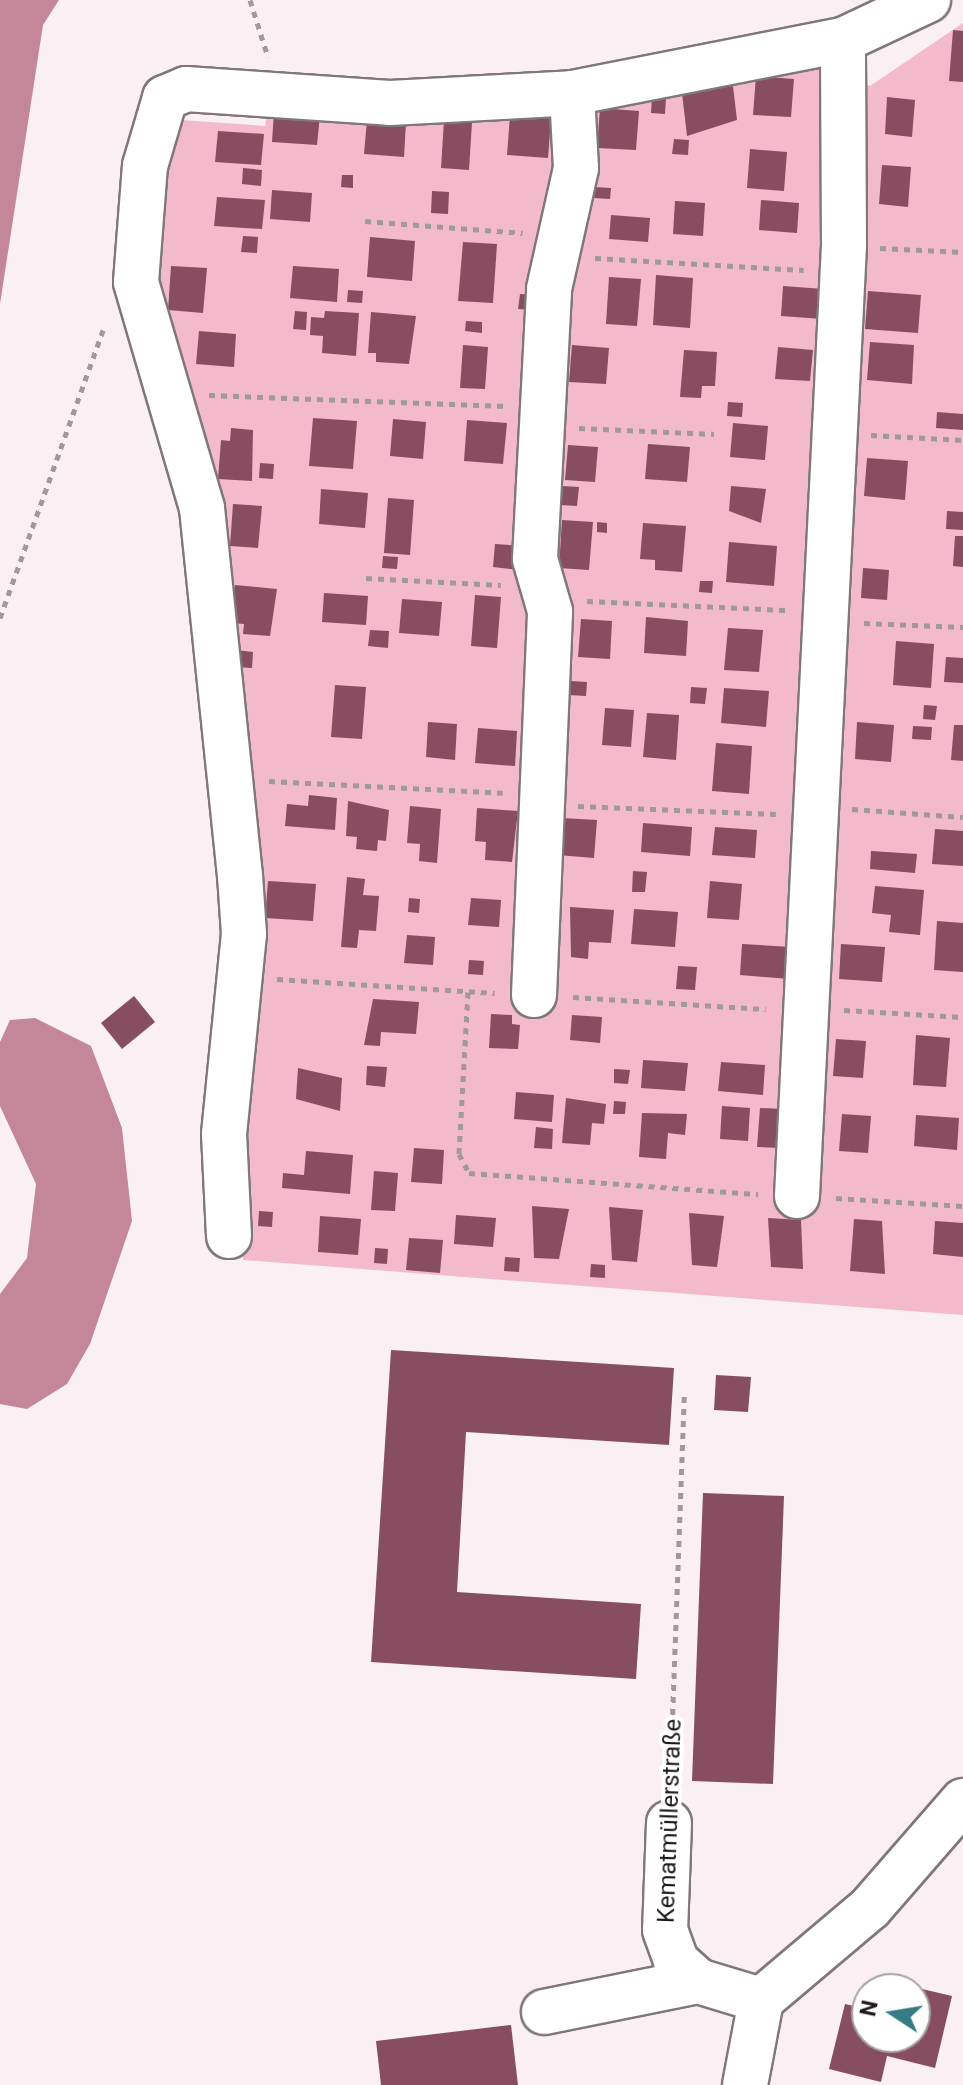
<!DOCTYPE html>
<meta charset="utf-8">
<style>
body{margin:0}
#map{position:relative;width:963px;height:2085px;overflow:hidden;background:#faeff2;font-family:Roboto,sans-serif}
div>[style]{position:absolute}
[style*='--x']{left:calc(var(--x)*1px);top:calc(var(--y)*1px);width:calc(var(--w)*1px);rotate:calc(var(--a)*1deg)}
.green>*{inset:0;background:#f2bacb}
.water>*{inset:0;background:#c48699}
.building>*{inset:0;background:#874d61}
.path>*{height:5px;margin-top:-2.5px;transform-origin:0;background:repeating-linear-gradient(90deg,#a1989b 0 6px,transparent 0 12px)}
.roads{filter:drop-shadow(2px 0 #807779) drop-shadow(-2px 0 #807779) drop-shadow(0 2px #807779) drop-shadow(0 -2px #807779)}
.minor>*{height:44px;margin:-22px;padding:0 22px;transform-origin:22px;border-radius:22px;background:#fff}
span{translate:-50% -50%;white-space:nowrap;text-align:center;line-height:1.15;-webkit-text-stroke:8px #fff;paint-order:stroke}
.street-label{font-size:24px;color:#1e1a1b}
.north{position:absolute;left:851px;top:1973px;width:80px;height:80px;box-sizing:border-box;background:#fff;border:2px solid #a5a3a4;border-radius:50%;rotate:282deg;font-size:22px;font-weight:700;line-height:32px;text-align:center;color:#1e1a1b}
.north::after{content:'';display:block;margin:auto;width:28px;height:36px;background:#357c86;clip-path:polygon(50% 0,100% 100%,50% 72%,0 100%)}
</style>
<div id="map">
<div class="green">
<div style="clip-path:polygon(963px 23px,963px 1315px,243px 1260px,242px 1196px,235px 1193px,258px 978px,153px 300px,152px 202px,181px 120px,265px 126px,269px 104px,815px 62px,870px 86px)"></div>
</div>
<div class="water">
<div style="clip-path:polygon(0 0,59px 0,43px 25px,0 304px)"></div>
<div style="clip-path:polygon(35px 1018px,91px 1046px,122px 1128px,132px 1221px,90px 1344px,67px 1384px,27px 1409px,0 1404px,0 1294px,27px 1258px,36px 1184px,0 1106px,0 1042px,10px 1020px)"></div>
</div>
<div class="building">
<div style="clip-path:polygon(953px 30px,963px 31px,963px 82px,949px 81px)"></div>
<div style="clip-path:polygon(756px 76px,794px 79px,791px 117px,753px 115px)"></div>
<div style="clip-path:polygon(733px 86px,737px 120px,687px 136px,682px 93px)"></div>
<div style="clip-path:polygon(652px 97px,666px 98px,665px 114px,651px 113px)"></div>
<div style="clip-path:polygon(887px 97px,915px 100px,912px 137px,885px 134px)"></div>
<div style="clip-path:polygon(600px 108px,639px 111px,636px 150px,597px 148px)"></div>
<div style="clip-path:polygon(274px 112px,320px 115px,317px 145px,272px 142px)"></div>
<div style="clip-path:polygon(510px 116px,551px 119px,548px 158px,507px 155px)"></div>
<div style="clip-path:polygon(367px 120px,406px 122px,404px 157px,364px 154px)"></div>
<div style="clip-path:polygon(444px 120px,472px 122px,469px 170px,441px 168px)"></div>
<div style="clip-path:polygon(218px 131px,264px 134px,261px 165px,215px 162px)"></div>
<div style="clip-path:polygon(674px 139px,689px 140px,688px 155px,672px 154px)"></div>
<div style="clip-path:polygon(750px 149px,787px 152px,784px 191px,747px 188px)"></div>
<div style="clip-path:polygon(882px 165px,911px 167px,908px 207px,879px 204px)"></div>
<div style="clip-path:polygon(243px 168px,262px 170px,261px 186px,242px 184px)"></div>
<div style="clip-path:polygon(342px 175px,353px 175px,353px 188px,341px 187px)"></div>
<div style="clip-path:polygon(594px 187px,611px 188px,610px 199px,593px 198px)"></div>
<div style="clip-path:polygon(272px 190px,312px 193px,310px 222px,270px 219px)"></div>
<div style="clip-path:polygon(432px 191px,449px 192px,448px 214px,431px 213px)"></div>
<div style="clip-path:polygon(217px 197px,265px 200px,262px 229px,214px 226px)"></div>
<div style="clip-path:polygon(761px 200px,799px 203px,797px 233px,759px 230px)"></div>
<div style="clip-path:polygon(675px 201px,705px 203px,703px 236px,673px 234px)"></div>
<div style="clip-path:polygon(611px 215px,650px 218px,648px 242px,609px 239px)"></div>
<div style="clip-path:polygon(243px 236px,258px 237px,257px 253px,241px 252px)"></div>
<div style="clip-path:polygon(370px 237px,415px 241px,412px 281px,367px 277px)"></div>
<div style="clip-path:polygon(463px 242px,497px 244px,493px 303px,458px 301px)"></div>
<div style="clip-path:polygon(171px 266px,207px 268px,203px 313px,168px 310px)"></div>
<div style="clip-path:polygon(293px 266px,339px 269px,337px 302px,290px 298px)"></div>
<div style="clip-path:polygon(656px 275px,693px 278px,690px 328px,653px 325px)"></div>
<div style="clip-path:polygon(609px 277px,641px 279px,637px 326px,606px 324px)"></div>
<div style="clip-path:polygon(783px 286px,824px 289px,822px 319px,781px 316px)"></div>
<div style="clip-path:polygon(348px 290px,363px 291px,362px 303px,347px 302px)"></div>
<div style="clip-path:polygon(868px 291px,921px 295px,918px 333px,865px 329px)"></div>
<div style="clip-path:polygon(520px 294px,534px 295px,533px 310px,518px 309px)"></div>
<div style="clip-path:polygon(295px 311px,307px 312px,306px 330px,293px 329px)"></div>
<div style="clip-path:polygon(325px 311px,359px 313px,356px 356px,322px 353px,323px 336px,310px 335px,311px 317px,324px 318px)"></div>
<div style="clip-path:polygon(371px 312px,416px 316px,409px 364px,376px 362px,376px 353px,368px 353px)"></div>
<div style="clip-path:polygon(466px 321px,482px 322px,482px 333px,465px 331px)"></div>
<div style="clip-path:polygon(199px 331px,236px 334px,234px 367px,196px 364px)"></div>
<div style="clip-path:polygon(870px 342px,914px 345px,912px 384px,867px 380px)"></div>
<div style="clip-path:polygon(463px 345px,488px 347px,485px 389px,460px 388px)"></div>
<div style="clip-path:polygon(572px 345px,609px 348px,606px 384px,569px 382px)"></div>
<div style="clip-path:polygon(778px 347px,813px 350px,810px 381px,775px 379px)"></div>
<div style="clip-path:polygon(684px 350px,717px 352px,715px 386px,702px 386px,701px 398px,680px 397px)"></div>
<div style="clip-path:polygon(728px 402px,743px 403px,742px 417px,727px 416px)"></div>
<div style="clip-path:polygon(937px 412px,963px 414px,963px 430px,936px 428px)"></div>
<div style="clip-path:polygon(313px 418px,357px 421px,353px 469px,309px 466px)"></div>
<div style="clip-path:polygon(393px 419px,426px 422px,423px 459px,390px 456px)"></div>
<div style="clip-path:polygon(467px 420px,507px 423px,503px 464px,464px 461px)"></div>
<div style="clip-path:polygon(733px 423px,768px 426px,765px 460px,730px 457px)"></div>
<div style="clip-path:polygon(231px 428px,253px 430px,252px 481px,218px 479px,221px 440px,230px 441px)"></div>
<div style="clip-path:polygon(648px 444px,690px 447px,687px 482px,645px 479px)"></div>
<div style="clip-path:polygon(568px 445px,598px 447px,595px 482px,565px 480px)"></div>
<div style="clip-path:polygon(867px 458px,908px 461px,905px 500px,864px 496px)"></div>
<div style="clip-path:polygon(260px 463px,274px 464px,273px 479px,259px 478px)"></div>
<div style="clip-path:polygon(562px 486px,579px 487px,577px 506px,560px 505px)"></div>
<div style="clip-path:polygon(731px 486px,766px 489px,761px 523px,729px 511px)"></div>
<div style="clip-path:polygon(321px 489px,368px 493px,365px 528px,319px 524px)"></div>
<div style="clip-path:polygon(388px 498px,414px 500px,410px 555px,384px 553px)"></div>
<div style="clip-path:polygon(233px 504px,262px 506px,258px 548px,230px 546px)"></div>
<div style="clip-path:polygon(947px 511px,963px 512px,963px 530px,946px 529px)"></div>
<div style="clip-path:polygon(562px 520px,593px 522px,589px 570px,559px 568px)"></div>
<div style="clip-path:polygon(597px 522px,607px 523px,607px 533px,597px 532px)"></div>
<div style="clip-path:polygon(643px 523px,686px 526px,682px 572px,655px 570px,655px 560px,640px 559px)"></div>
<div style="clip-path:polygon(955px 536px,963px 536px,963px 567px,953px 566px)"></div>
<div style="clip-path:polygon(729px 542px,777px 546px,774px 586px,726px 582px)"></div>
<div style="clip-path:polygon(495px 544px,522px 546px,520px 570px,493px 567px)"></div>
<div style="clip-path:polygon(383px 556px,398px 557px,397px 569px,382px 568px)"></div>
<div style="clip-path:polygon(863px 568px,889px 570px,887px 600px,861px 598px)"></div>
<div style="clip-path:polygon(700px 581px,713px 581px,712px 593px,699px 592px)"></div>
<div style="clip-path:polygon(235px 585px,277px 589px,270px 636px,243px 634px,244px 624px,232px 623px)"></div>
<div style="clip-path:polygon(324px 593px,368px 596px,366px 625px,322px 622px)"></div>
<div style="clip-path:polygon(475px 595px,501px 597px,497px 648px,471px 646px)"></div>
<div style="clip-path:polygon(402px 599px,442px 602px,439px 636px,399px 633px)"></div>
<div style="clip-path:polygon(646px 617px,688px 621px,686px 656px,644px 653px)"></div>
<div style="clip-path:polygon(581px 619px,612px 621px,610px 659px,578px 657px)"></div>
<div style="clip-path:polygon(728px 628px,763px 630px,759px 672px,724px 670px)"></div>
<div style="clip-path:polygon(370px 630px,389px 631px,388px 648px,368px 646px)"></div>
<div style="clip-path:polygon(896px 641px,934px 644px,931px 688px,893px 685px)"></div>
<div style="clip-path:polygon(236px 650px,253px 652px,252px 668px,234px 667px)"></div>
<div style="clip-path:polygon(946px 657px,963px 658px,963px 683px,944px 682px)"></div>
<div style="clip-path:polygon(570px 681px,587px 682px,586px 696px,569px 695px)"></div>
<div style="clip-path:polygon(335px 685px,366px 687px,362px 739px,331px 737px)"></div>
<div style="clip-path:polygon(691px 687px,707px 688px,705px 704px,690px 703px)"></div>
<div style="clip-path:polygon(724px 688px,769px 691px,766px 727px,721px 723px)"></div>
<div style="clip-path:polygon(924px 705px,937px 706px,935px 720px,923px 719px)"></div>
<div style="clip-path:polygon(605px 708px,634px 710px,631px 747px,602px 745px)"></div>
<div style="clip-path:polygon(647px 713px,679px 715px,676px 760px,643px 757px)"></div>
<div style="clip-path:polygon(428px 722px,457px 724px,455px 760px,426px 757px)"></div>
<div style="clip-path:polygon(857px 722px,894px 725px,891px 762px,855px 759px)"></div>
<div style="clip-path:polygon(954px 725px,963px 725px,963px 761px,951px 760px)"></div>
<div style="clip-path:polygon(913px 726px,932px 727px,931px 740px,912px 739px)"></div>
<div style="clip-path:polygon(478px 728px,517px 731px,515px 766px,475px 763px)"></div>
<div style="clip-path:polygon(716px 743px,752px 746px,749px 794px,712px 791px)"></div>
<div style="clip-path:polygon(309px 795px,337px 798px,335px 830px,285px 826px,287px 804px,308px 806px)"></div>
<div style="clip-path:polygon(348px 801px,389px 810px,386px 841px,378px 840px,377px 851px,356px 849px,357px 837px,346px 836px)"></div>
<div style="clip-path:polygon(410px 806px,441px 809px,437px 863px,419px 861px,420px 844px,407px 843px)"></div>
<div style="clip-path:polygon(477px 808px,518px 811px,512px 862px,485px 860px,486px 842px,475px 841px)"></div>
<div style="clip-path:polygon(562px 818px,597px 820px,594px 858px,558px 855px)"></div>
<div style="clip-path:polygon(643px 823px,692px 827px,690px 856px,641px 852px)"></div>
<div style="clip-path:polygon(715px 827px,757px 830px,755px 858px,712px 855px)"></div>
<div style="clip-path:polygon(935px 829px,963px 831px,963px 866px,932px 864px)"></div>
<div style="clip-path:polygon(871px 851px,917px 854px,915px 873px,870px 869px)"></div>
<div style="clip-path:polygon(633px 871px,647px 872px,645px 892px,632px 892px)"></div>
<div style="clip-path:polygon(347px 877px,365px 879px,363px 895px,379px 896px,376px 931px,359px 930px,357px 948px,341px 947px)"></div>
<div style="clip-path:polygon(268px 881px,316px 884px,313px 921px,265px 918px)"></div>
<div style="clip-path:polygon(710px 881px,742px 884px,739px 920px,707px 918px)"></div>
<div style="clip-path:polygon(875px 886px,924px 890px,920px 935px,889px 932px,891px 915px,872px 913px)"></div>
<div style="clip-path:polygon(409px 898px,420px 899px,419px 913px,408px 912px)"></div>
<div style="clip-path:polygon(471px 898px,501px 900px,499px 927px,468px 925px)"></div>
<div style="clip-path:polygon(570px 907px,614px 910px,611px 943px,589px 942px,588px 959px,571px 957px)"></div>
<div style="clip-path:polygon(634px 909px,678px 912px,675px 947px,631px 944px)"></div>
<div style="clip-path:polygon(937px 921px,963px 923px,963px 972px,934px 970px)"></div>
<div style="clip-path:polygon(407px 935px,435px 937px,433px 965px,404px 963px)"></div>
<div style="clip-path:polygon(742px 944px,791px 947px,789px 979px,740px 975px)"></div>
<div style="clip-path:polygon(841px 944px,885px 947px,882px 982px,839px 979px)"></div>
<div style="clip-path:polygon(469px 960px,484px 961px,483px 975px,468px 974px)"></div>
<div style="clip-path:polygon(678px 966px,697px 967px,695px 990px,676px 989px)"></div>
<div style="clip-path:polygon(134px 996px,155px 1022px,122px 1049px,101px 1023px)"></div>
<div style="clip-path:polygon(373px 999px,419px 1002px,416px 1034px,381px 1032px,380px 1046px,364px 1045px)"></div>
<div style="clip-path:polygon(491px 1014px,512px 1015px,512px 1024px,520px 1025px,518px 1049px,489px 1048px)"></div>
<div style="clip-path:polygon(572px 1015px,602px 1017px,600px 1043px,570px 1040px)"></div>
<div style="clip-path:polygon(916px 1035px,950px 1038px,946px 1087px,913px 1085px)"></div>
<div style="clip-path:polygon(836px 1039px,866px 1041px,863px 1078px,833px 1076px)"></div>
<div style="clip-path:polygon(643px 1060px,688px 1063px,685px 1091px,641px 1088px)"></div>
<div style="clip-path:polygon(721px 1062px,765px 1065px,763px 1095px,718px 1091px)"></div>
<div style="clip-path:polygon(367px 1066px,387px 1067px,385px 1087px,366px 1085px)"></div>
<div style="clip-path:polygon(298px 1068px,342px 1078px,340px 1111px,296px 1099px)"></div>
<div style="clip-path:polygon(614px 1069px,630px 1070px,628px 1084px,614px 1083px)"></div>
<div style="clip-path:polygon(516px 1092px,554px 1095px,552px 1122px,514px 1119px)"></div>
<div style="clip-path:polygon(566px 1098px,606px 1104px,604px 1124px,592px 1123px,590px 1145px,562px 1143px)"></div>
<div style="clip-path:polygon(614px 1101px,626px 1102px,625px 1114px,613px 1114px)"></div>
<div style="clip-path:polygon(722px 1106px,750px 1108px,748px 1141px,720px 1139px)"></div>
<div style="clip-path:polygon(760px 1108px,784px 1109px,781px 1148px,757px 1147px)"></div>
<div style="clip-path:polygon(642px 1113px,687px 1114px,685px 1135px,668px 1133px,666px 1159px,639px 1157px)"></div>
<div style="clip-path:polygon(842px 1114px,871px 1116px,868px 1153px,839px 1151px)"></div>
<div style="clip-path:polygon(916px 1115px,959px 1118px,957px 1150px,914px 1146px)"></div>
<div style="clip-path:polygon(536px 1127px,553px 1129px,552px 1149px,534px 1148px)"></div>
<div style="clip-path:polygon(414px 1148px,444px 1150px,442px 1184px,411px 1182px)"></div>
<div style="clip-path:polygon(306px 1151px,353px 1155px,350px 1194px,282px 1188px,283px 1173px,304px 1175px)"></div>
<div style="clip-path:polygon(374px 1171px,398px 1173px,395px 1211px,371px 1210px)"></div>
<div style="clip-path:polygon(532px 1206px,569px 1209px,559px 1259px,534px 1258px)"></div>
<div style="clip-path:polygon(609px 1207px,643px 1210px,637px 1262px,612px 1260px)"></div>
<div style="clip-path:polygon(259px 1211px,273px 1212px,272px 1227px,258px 1226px)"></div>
<div style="clip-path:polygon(689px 1213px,724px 1216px,717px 1267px,692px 1265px)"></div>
<div style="clip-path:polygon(456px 1215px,496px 1218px,493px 1247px,454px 1244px)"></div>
<div style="clip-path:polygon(320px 1216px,361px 1219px,358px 1255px,318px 1252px)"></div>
<div style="clip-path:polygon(768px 1218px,801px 1220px,803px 1269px,771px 1267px)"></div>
<div style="clip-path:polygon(854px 1219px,882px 1221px,885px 1274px,850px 1271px)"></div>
<div style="clip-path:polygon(935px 1221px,963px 1223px,963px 1257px,933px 1254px)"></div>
<div style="clip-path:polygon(409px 1238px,443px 1240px,440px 1273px,406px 1270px)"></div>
<div style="clip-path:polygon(375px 1248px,388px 1249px,387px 1264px,374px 1263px)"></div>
<div style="clip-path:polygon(505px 1257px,520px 1258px,519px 1272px,504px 1271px)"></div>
<div style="clip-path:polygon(591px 1264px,605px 1265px,605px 1278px,590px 1277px)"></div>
<div style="clip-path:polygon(391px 1350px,674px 1368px,669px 1445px,466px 1432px,457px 1592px,641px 1604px,636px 1679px,371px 1662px)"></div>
<div style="clip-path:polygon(716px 1375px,751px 1377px,748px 1412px,714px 1410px)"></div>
<div style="clip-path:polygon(703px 1493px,784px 1496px,773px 1784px,692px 1781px)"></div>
<div style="clip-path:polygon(905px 1985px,952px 1996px,935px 2068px,887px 2056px,881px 2082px,829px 2069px,845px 2004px,867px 2009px,867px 2037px,915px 2037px,915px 1989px)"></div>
<div style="clip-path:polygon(511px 2025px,518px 2085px,381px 2085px,376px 2041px)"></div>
</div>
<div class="path">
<div style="--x:250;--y:0;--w:60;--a:72.5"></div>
<div style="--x:365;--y:221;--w:158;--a:4.3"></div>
<div style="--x:880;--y:248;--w:83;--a:2.8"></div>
<div style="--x:595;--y:258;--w:209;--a:3.3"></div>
<div style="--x:209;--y:395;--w:297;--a:2.1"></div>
<div style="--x:579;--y:428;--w:135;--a:2.5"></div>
<div style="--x:871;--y:435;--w:92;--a:3.1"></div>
<div style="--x:366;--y:578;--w:135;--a:3"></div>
<div style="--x:587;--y:601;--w:202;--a:2.6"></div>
<div style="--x:0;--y:618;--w:311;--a:-70.3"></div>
<div style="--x:864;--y:623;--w:99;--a:2.3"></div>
<div style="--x:269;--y:781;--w:234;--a:2.9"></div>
<div style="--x:578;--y:806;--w:198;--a:2.3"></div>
<div style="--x:852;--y:809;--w:111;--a:4.1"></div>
<div style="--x:277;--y:979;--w:218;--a:3.7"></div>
<div style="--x:468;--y:992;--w:162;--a:93.2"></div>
<div style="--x:459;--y:1154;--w:21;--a:62"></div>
<div style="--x:469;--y:1173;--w:290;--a:4.2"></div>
<div style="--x:573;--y:997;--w:193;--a:3.6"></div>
<div style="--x:844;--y:1010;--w:119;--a:3.4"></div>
<div style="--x:836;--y:1198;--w:127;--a:3.6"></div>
<div style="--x:670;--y:1786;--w:390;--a:-87.9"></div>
</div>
<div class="roads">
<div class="minor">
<div style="--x:534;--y:995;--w:384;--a:-87.6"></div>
<div style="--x:550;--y:611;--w:54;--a:-106.1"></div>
<div style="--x:535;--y:559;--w:270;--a:-87"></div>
<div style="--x:549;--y:289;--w:124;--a:-77.4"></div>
<div style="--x:576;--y:168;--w:75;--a:-93.1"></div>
<div style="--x:797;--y:1196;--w:952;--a:-87.17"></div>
<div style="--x:844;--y:245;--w:205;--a:-90.3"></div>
<div style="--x:229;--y:1236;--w:102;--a:-92.8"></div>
<div style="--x:224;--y:1134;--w:201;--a:-84.3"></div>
<div style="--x:244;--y:934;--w:58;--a:-93.9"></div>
<div style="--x:240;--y:876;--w:370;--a:-95.9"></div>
<div style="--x:202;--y:508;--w:235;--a:-106.3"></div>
<div style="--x:136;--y:282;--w:116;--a:-85.6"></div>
<div style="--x:145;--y:166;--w:71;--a:-73.6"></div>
<div style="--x:165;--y:98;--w:23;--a:-23"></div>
<div style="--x:186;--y:89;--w:204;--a:3.9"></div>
<div style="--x:390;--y:103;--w:182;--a:-3.1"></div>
<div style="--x:572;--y:93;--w:276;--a:-11.1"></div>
<div style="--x:843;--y:40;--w:94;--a:-25.2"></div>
<div style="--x:669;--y:1823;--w:107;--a:92.1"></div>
<div style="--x:665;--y:1930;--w:33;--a:70"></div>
<div style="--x:676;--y:1961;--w:30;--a:42"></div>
<div style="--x:698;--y:1981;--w:66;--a:16.8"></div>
<div style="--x:761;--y:2000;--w:143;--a:-40.2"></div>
<div style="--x:870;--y:1908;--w:142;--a:-49"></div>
<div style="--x:544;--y:2012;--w:157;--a:-11.4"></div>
<div style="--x:745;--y:2085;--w:86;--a:-79.3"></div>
</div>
</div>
<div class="street-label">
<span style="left:670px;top:1821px;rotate:-88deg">Kematmüllerstraße</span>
</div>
<div class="north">N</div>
</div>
